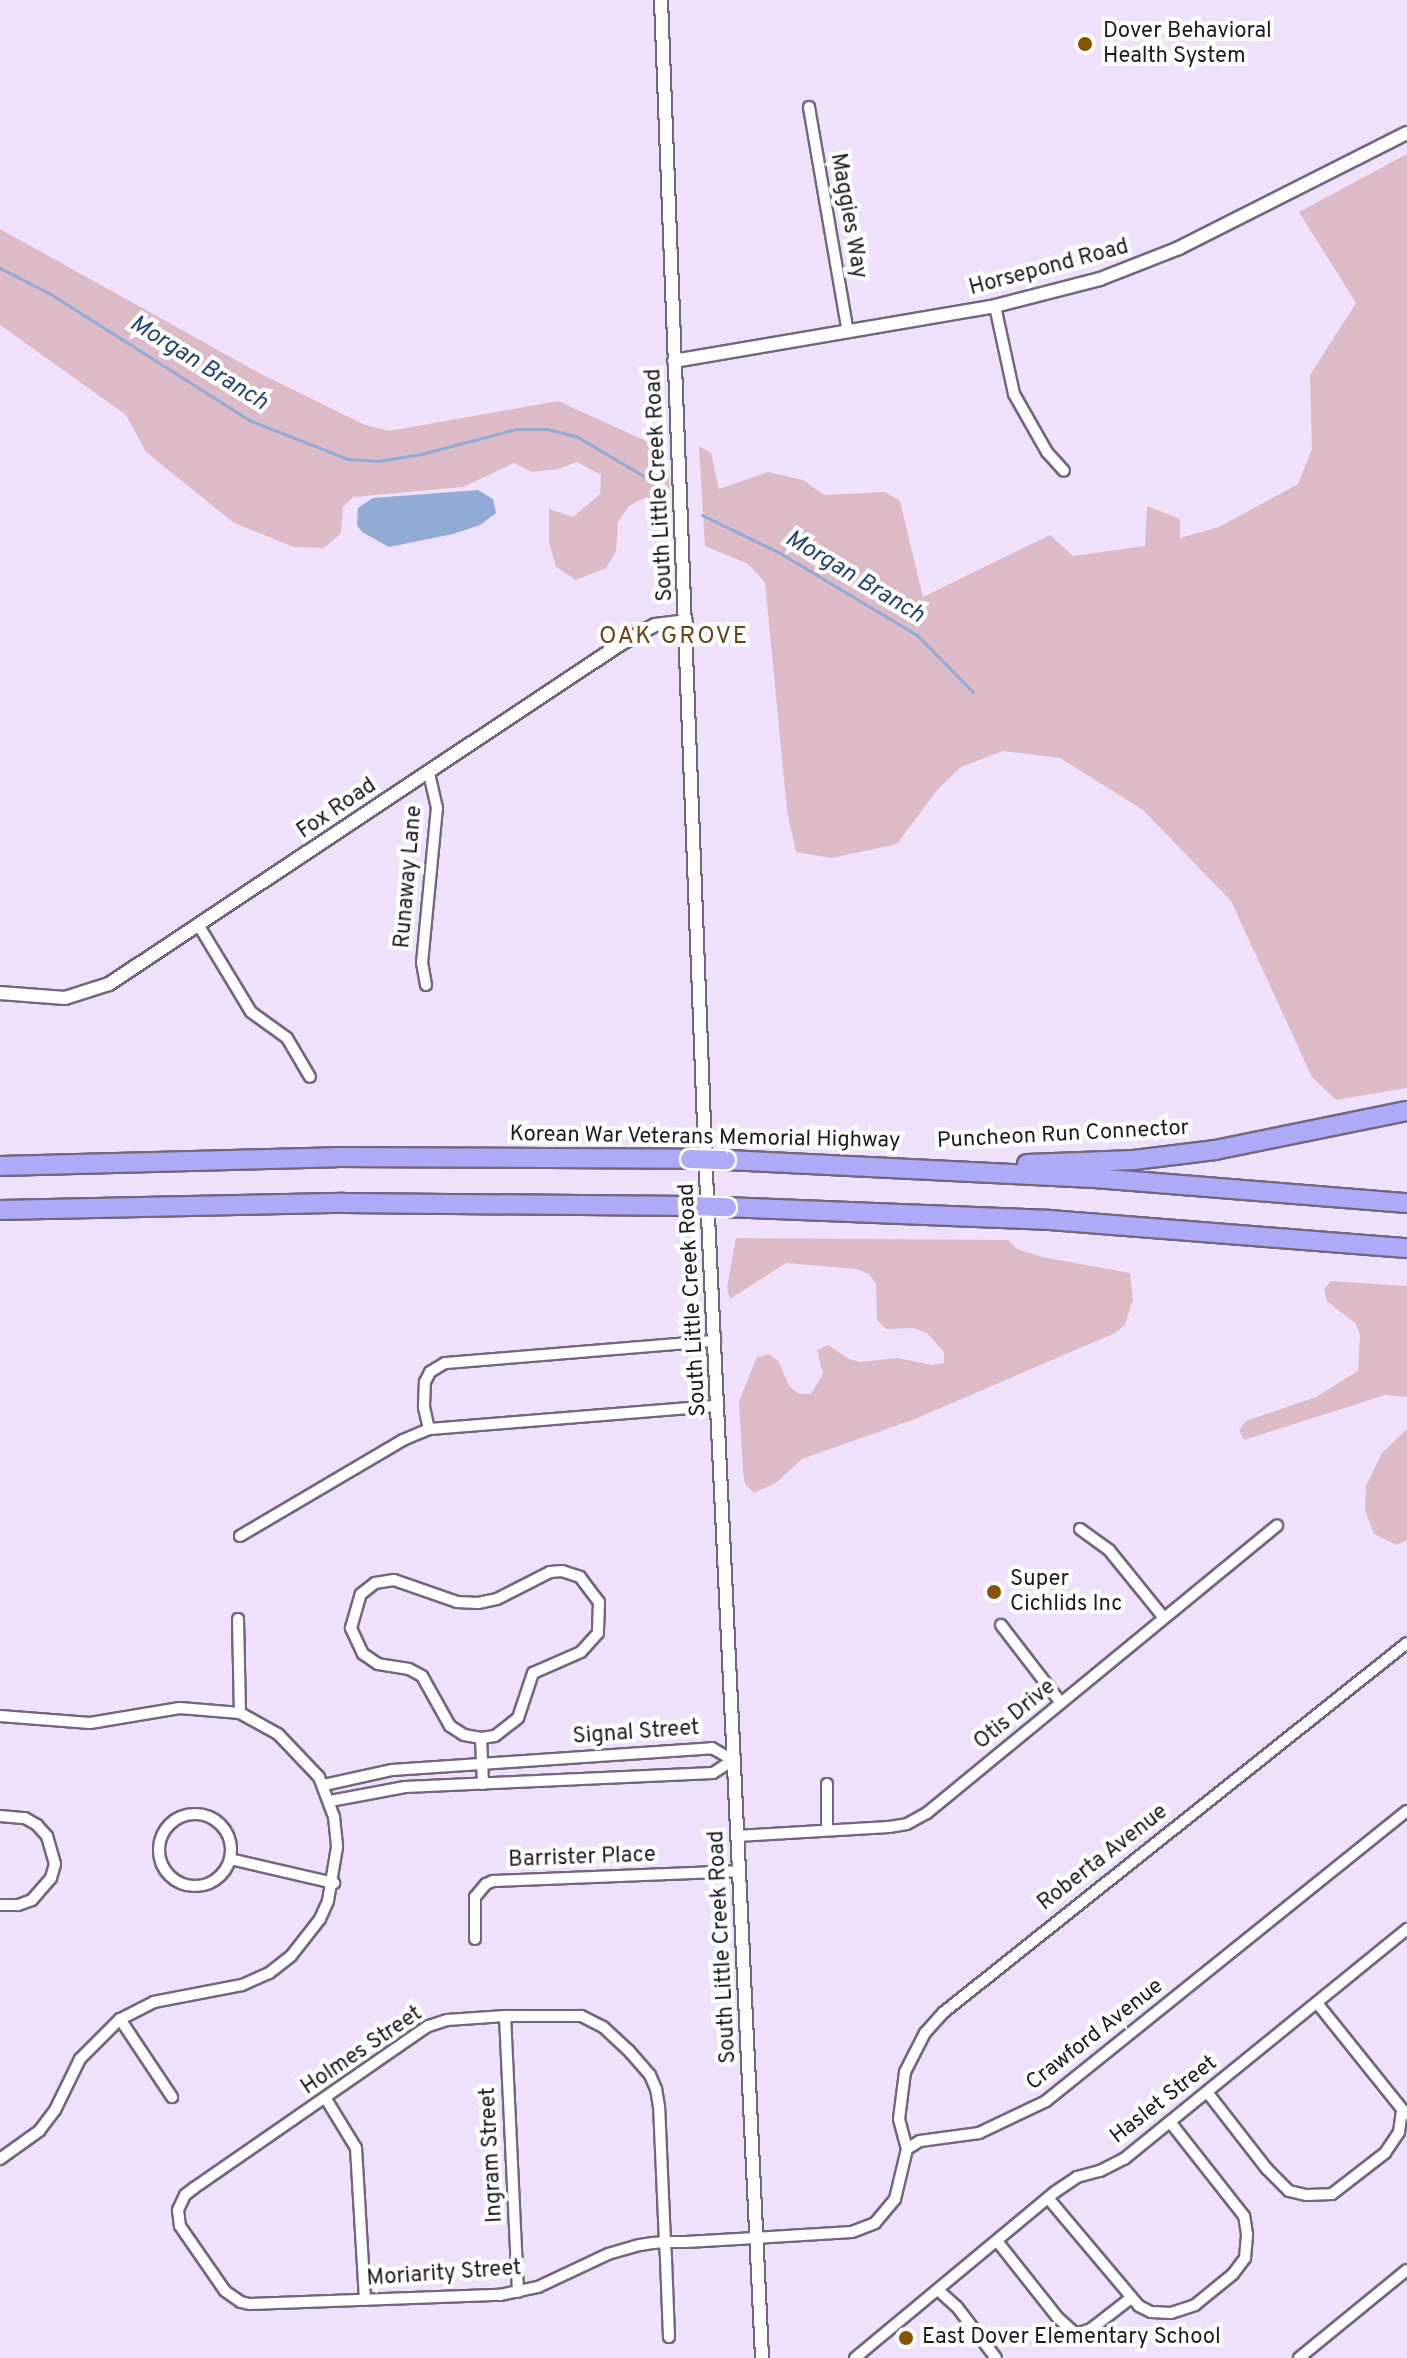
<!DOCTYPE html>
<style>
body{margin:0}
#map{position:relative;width:1407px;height:2358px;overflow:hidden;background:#efe1fc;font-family:Overpass,sans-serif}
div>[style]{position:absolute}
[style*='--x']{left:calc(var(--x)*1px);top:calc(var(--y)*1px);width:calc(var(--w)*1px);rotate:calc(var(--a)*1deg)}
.green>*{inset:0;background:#ddbbc6}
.water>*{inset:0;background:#92abd6}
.stream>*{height:3px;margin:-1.5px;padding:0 1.5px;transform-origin:1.5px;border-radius:1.5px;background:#92abd6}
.roads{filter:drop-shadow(2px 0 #73677e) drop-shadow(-2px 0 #73677e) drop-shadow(0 2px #73677e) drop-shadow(0 -2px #73677e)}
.minor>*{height:10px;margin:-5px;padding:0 5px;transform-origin:5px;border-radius:5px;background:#fff}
.minor>.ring{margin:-5px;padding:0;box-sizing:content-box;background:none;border:10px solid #fff;border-radius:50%}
.tertiary>*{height:12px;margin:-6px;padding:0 6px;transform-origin:6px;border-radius:6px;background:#fff}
.motorway>*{height:18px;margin:-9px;padding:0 9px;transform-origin:9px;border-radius:9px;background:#adaaf8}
.bridges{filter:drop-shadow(2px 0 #fff) drop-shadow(-2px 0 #fff) drop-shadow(0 2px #fff) drop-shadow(0 -2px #fff)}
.motorway-bridge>*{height:18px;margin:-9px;padding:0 9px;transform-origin:9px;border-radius:9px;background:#adaaf8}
.dots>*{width:22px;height:22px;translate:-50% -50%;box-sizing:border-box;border:4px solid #fff;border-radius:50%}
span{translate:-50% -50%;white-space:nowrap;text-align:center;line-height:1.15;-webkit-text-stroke:8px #fff;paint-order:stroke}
.poi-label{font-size:22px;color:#1e1922}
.left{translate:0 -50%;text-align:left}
.street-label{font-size:22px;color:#1e1922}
.water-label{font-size:24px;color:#27447a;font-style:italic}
.neighbourhood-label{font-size:24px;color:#6a4414;letter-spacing:2px}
</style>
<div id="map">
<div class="green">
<div style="clip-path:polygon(1407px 154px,1407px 1088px,1336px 1100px,1312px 1077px,1231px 901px,1143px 810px,1060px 758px,1003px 751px,961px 767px,938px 789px,897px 844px,832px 858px,796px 852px,787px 811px,765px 582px,748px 564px,705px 546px,699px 446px,711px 453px,719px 489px,768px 472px,803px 480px,824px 495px,885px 492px,900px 501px,923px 597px,1050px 535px,1073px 556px,1145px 546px,1147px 506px,1180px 519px,1180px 538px,1219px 527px,1298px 484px,1312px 449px,1310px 375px,1356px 303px,1299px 212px)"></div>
<div style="clip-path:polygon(0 229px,259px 373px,363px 424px,389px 431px,558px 401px,657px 446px,669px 471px,670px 512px,646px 497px,629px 506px,618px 522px,616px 552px,606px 568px,576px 580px,556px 567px,549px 543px,549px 509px,573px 517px,600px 494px,601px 475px,577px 462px,558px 469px,532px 472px,514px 463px,463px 487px,353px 497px,343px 507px,341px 533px,324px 548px,294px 547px,234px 523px,146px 452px,126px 415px,0 325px)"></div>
<div style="clip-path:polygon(736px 1238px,1008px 1240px,1017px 1249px,1042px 1257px,1130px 1273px,1133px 1299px,1125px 1325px,1115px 1333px,915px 1419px,802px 1459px,777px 1482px,754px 1493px,745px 1484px,743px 1472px,739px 1401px,757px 1357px,769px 1354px,779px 1362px,789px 1386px,799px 1394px,811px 1394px,823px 1374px,817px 1350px,828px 1345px,849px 1359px,861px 1362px,897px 1358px,932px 1365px,944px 1363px,944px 1352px,927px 1333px,913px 1328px,886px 1329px,877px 1320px,876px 1284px,869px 1274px,856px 1269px,786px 1263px,730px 1299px,727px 1288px)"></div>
<div style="clip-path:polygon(1331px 1281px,1407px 1286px,1407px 1397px,1385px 1395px,1244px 1440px,1239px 1430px,1246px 1421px,1316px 1397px,1358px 1371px,1360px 1335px,1356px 1324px,1327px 1301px,1324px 1289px)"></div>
<div style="clip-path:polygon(1407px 1429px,1407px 1540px,1397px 1545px,1374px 1534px,1365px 1510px,1366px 1486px,1382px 1453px)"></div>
</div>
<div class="water">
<div style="clip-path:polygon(478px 490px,493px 499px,496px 513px,480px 525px,453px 534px,389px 547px,362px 532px,357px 525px,358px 508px,373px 498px)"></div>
</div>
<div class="stream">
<div style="--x:0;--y:268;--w:55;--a:27"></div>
<div style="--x:49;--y:293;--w:237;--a:32.4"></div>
<div style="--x:249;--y:420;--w:106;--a:21.5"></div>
<div style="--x:348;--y:459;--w:30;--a:4"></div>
<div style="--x:378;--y:461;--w:44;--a:-9.2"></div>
<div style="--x:421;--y:454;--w:98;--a:-14.7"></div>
<div style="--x:516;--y:429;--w:31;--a:0"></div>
<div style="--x:547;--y:429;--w:30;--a:14"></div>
<div style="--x:576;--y:436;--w:96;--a:30.6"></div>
<div style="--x:702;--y:515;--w:87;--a:26"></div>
<div style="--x:780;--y:553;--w:160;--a:30.9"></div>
<div style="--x:917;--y:635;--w:80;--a:45.5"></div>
</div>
<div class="roads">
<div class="minor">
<div style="--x:809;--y:107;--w:228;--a:80.2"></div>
<div style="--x:995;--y:306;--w:90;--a:77.8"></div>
<div style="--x:1014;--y:394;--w:67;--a:60.4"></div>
<div style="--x:1047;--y:452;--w:25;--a:48"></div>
<div style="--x:199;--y:926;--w:100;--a:58.8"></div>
<div style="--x:251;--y:1012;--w:44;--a:35.8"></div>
<div style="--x:287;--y:1038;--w:45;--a:59.5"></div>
<div style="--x:426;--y:985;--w:22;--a:-100"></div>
<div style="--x:422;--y:963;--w:156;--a:-84.5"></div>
<div style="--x:437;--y:808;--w:37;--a:-103"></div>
<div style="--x:429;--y:1429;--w:23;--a:-103"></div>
<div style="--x:424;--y:1407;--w:25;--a:-88"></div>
<div style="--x:425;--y:1382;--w:11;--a:-63"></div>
<div style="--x:430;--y:1372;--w:17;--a:-31"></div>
<div style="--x:445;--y:1363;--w:271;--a:-4.7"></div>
<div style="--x:1080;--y:1529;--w:36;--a:36"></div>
<div style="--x:1109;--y:1550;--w:87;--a:51"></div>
<div style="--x:240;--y:1536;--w:189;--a:-30.5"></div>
<div style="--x:403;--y:1440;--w:28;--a:-23"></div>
<div style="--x:429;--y:1429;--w:290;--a:-4.6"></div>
<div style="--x:238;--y:1619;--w:94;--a:88.8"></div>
<div style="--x:1001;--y:1625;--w:98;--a:52.4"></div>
<div style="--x:0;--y:1716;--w:90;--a:4.4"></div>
<div style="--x:90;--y:1723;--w:91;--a:-9.5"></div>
<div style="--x:180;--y:1708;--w:60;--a:4.8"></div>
<div style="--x:240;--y:1713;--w:43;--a:28.9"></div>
<div style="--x:278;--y:1734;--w:59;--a:46.4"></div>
<div style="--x:319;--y:1777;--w:43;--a:69.4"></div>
<div style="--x:334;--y:1817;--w:30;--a:84"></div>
<div style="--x:337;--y:1847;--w:55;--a:99.5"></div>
<div style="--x:328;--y:1901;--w:20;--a:114"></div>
<div style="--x:320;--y:1919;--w:47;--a:128.1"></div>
<div style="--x:291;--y:1956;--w:28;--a:142"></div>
<div style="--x:269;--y:1973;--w:30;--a:156"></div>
<div style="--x:242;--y:1985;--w:90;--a:169.1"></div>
<div style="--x:154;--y:2002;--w:38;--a:153"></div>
<div style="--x:120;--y:2019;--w:57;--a:135"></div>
<div style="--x:80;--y:2059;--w:57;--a:116.1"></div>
<div style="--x:55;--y:2110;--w:26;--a:127"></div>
<div style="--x:39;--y:2131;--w:48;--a:144.3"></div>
<div style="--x:481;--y:1738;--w:17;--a:-170"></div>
<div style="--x:464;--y:1735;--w:17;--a:-147"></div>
<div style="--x:450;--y:1726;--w:57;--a:-119.2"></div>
<div style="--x:422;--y:1676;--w:15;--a:-152"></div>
<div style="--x:409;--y:1669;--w:31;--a:-171"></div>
<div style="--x:378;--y:1664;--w:18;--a:-146"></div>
<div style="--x:363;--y:1654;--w:29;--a:-115"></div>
<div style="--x:351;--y:1628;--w:35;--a:-74"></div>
<div style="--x:361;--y:1594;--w:18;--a:-38"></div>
<div style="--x:375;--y:1583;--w:19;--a:-9"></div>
<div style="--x:394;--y:1580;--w:67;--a:19.2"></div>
<div style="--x:457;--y:1602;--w:21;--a:3"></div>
<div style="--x:478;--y:1603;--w:19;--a:-12"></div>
<div style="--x:497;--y:1599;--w:59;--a:-27"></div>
<div style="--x:550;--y:1572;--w:12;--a:-5"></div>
<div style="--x:562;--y:1571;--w:19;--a:18"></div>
<div style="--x:580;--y:1577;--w:31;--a:53"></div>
<div style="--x:599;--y:1602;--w:31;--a:92"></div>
<div style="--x:598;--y:1633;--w:25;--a:132"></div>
<div style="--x:581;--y:1652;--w:52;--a:156.4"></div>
<div style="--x:533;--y:1673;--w:47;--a:108.4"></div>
<div style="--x:518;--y:1718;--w:29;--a:142"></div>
<div style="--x:495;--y:1736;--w:14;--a:172"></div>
<div style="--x:481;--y:1738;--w:46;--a:87.5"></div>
<div style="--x:324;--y:1785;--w:70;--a:-12.4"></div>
<div style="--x:392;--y:1770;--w:321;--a:-3.9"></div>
<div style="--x:712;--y:1748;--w:24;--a:30"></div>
<div style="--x:733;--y:1760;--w:24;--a:147"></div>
<div style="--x:713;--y:1773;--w:308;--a:177.4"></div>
<div style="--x:405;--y:1787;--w:76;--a:169.4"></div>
<div class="ring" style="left:159px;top:1814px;width:62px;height:62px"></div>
<div style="--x:0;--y:1816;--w:25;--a:5"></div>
<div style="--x:25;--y:1818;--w:14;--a:30"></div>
<div style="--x:37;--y:1825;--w:15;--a:48"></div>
<div style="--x:47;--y:1836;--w:29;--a:74"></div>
<div style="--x:55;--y:1864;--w:15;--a:106"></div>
<div style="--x:51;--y:1878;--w:29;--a:131"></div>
<div style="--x:32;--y:1900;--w:15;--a:160"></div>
<div style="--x:18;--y:1905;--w:18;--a:180"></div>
<div style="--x:827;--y:1830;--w:46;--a:-90"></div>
<div style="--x:737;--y:1836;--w:152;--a:-3.4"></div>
<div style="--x:889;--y:1827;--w:18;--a:-9"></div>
<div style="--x:907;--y:1824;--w:23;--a:-29"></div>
<div style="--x:927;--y:1813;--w:453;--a:-39.4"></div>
<div style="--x:230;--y:1859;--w:107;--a:13"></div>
<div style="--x:475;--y:1939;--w:42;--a:-90"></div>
<div style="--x:475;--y:1897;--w:17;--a:-50"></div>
<div style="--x:486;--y:1884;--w:8;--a:-23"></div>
<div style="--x:493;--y:1881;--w:245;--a:-2.3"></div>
<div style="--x:1317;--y:2003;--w:142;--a:51.3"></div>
<div style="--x:505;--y:2016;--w:276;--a:87.3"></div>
<div style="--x:120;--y:2019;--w:94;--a:56.3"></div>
<div style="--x:1207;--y:2092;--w:98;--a:52.1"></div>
<div style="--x:1267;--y:2169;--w:31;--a:45"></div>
<div style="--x:1289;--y:2191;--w:18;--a:13"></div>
<div style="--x:1307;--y:2195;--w:25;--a:-2"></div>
<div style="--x:1332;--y:2194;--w:67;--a:-37.7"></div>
<div style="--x:1385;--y:2153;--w:25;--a:-56"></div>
<div style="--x:1399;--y:2132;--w:22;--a:-82"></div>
<div style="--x:326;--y:2099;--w:57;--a:58.5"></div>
<div style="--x:356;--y:2148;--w:152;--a:86.6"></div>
<div style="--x:907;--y:2149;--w:31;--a:-105"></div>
<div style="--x:899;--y:2119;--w:47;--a:-82.7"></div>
<div style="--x:905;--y:2072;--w:44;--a:-62.9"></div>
<div style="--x:925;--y:2033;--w:28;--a:-48"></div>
<div style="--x:944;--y:2012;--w:592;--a:-38.55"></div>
<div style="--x:1048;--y:2198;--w:141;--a:49.9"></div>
<div style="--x:1139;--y:2306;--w:13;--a:27"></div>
<div style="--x:1151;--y:2312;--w:20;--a:3"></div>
<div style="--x:1171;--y:2313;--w:25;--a:-18"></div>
<div style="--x:1195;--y:2305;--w:49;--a:-39.2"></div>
<div style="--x:1233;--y:2274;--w:20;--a:-53"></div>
<div style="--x:1245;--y:2258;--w:24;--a:-85"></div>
<div style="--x:1247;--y:2234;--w:18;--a:-99"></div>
<div style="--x:1244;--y:2216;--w:120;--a:-128.2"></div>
<div style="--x:997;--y:2241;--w:98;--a:51.6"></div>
<div style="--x:1058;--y:2318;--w:24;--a:42"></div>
<div style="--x:1076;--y:2334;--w:16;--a:-18"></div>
<div style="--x:1091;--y:2329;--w:51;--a:-37.8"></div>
<div style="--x:938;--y:2290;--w:25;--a:42"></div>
<div style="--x:957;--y:2307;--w:64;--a:52.6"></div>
<div style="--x:669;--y:2337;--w:79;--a:-92.2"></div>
<div style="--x:666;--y:2258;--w:16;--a:-94"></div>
<div style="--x:665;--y:2242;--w:135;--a:-92.5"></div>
<div style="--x:659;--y:2107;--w:18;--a:-99"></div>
<div style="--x:656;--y:2089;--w:15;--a:-113"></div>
<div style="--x:650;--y:2075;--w:32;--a:-131"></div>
<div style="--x:629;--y:2051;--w:35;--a:-137"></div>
<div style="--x:603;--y:2027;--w:25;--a:-153"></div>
<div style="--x:581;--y:2016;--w:76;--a:180"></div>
<div style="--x:505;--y:2016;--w:58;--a:176.1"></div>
<div style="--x:447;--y:2020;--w:20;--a:162"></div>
<div style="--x:428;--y:2026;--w:285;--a:145.3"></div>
<div style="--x:194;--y:2188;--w:11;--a:142"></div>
<div style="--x:185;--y:2195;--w:17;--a:115"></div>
<div style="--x:178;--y:2210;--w:16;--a:83"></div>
<div style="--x:180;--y:2226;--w:79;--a:55.3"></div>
<div style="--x:225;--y:2291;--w:19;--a:35"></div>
<div style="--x:241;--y:2302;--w:9;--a:13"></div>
<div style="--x:250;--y:2304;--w:250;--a:-2.1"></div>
<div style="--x:500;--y:2295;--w:39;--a:-12"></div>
<div style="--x:538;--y:2287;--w:77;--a:-25.2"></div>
<div style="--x:608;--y:2254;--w:33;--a:-16"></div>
<div style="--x:640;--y:2245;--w:13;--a:-9"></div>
<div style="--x:653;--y:2243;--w:12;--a:-5"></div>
<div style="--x:665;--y:2242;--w:21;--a:0"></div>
<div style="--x:686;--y:2242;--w:52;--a:-3.3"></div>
<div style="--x:738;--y:2239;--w:114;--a:-3.5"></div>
<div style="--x:852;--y:2232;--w:25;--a:-21"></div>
<div style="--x:875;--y:2223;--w:31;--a:-50"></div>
<div style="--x:895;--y:2199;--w:51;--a:-76.5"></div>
<div style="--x:907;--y:2149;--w:15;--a:-32"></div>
<div style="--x:920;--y:2141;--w:60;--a:-7.7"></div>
<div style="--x:979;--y:2133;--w:74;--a:-25.5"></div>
<div style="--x:1046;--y:2101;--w:463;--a:-38.8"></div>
<div style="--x:855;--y:2358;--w:260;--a:-39.7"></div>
<div style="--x:1055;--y:2192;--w:27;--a:-34"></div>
<div style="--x:1077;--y:2177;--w:24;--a:-15"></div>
<div style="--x:1100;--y:2171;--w:27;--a:-27"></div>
<div style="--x:1124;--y:2159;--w:365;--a:-39.1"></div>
<div style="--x:1299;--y:2358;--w:139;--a:-39.2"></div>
</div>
<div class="tertiary">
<div style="--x:661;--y:0;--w:1154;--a:87.81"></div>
<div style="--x:705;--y:1153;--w:1206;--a:87.29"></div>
<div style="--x:674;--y:361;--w:326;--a:-9.7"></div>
<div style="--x:995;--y:306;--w:108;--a:-14.4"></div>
<div style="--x:1100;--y:279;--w:85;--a:-21.4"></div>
<div style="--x:1179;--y:248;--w:255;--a:-26.8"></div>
<div style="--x:0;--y:993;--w:65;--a:4.4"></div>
<div style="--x:65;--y:998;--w:46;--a:-17.7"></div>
<div style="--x:109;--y:984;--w:612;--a:-33.61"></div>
<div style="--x:619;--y:645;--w:41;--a:-29.1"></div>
<div style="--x:655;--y:625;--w:31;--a:-7"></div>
</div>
<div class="motorway">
<div style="--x:726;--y:1160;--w:369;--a:2.8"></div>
<div style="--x:1095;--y:1178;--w:313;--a:4.6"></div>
<div style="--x:1027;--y:1164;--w:107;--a:-2.1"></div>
<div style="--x:1134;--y:1160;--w:82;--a:-7"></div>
<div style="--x:1215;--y:1150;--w:196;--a:-11.5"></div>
<div style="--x:0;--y:1166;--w:336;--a:-1.5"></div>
<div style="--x:336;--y:1157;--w:354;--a:0.3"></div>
<div style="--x:727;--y:1207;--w:322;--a:2.3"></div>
<div style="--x:1049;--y:1220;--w:359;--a:4.5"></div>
<div style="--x:0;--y:1210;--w:344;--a:-1.2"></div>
<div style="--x:344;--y:1203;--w:345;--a:0.5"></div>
</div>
</div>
<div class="bridges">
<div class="motorway-bridge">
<div style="--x:690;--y:1159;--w:36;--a:2"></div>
<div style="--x:689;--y:1206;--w:38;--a:2"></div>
</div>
</div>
<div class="dots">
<div style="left:1085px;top:44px;background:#885300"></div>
<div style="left:994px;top:1592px;background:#885300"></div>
<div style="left:906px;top:2338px;background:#885300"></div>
</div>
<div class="poi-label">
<span class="left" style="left:1103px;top:44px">Dover Behavioral<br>Health System</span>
<span class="left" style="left:1010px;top:1592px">Super<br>Cichlids Inc</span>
<span class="left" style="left:922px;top:2338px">East Dover Elementary School</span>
</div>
<div class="street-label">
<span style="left:848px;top:216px;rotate:80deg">Maggies Way</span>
<span style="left:1049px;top:268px;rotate:-15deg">Horsepond Road</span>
<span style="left:660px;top:485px;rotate:-93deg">South Little Creek Road</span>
<span style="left:337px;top:809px;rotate:-34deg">Fox Road</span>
<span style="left:409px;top:877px;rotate:-85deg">Runaway Lane</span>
<span style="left:1063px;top:1135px;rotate:-3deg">Puncheon Run Connector</span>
<span style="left:705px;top:1138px;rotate:1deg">Korean War Veterans Memorial Highway</span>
<span style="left:693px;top:1300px;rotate:-93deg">South Little Creek Road</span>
<span style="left:1015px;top:1715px;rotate:-39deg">Otis Drive</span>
<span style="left:636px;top:1733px;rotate:-4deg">Signal Street</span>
<span style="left:582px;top:1858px;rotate:-2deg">Barrister Place</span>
<span style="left:1103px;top:1858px;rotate:-38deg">Roberta Avenue</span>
<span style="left:723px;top:1947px;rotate:-93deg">South Little Creek Road</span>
<span style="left:1095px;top:2035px;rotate:-38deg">Crawford Avenue</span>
<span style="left:362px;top:2051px;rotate:-34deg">Holmes Street</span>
<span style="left:1164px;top:2100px;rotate:-38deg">Haslet Street</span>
<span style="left:492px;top:2155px;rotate:-93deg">Ingram Street</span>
<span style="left:444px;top:2274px;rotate:-4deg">Moriarity Street</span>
</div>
<div class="water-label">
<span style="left:198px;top:364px;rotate:32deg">Morgan Branch</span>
<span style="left:854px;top:578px;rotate:31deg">Morgan Branch</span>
</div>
<div class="neighbourhood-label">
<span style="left:674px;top:638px">OAK GROVE</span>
</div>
</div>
